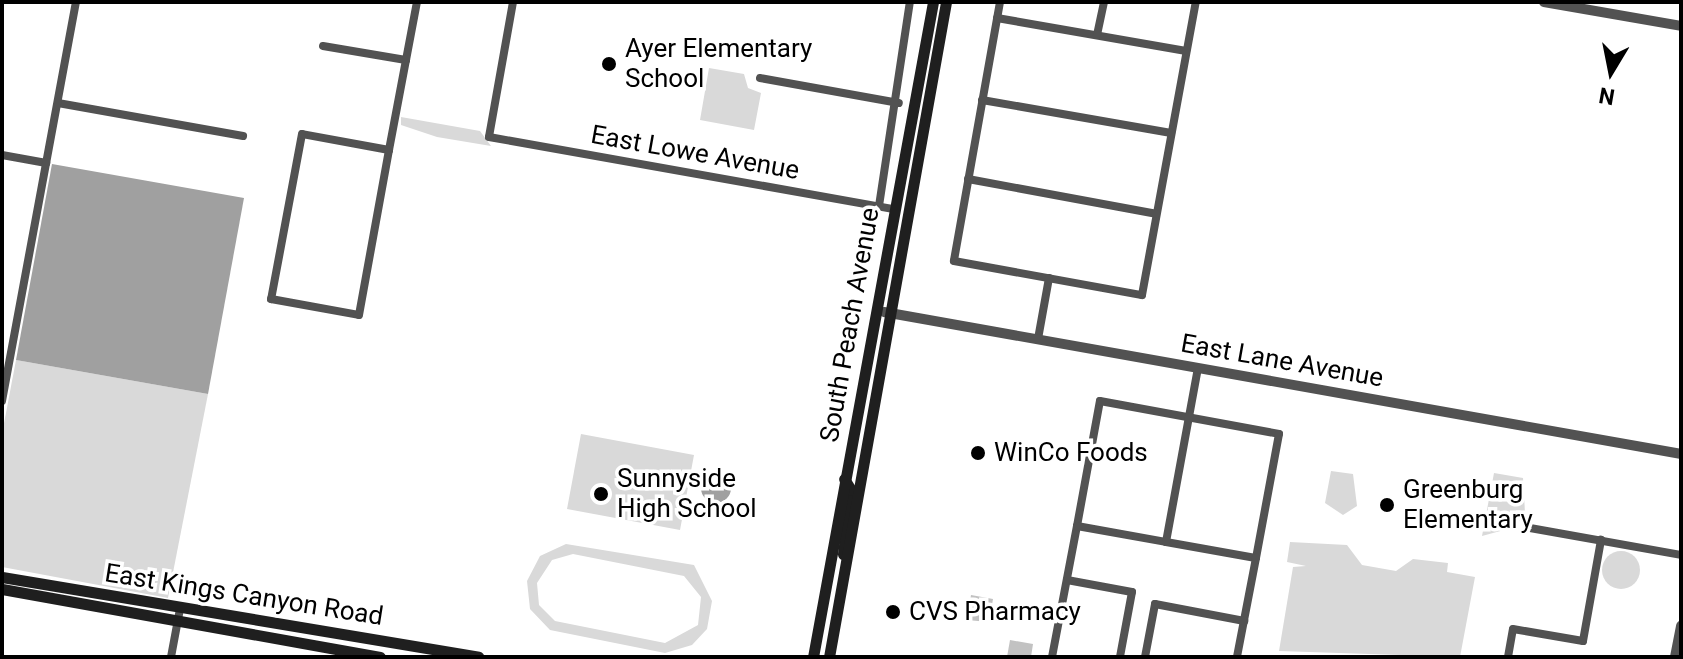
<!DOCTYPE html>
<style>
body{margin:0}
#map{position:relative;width:1683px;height:659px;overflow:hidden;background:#fff;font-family:Roboto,sans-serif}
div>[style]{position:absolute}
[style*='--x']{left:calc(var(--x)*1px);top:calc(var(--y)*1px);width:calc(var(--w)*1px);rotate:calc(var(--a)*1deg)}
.green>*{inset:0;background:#d9d9d9}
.round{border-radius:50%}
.water>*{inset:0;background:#a0a0a0}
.building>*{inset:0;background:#c2c2c2}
.minor>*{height:8px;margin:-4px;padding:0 4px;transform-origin:4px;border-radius:4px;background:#525252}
.tertiary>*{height:10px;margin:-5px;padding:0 5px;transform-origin:5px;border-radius:5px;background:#525252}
.secondary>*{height:11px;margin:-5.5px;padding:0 5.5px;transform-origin:5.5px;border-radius:5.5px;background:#1f1f1f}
.dots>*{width:22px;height:22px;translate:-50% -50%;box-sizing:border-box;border:4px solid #fff;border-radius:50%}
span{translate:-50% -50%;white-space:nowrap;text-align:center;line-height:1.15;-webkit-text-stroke:7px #fff;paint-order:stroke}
.poi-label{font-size:26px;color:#000}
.left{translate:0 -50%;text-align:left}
.street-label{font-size:26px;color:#000}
.frame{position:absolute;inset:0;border:4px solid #000;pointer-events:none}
.north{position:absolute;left:1571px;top:32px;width:80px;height:80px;-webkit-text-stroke:6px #fff;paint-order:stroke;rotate:190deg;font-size:22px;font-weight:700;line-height:32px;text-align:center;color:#000}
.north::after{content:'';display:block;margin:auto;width:28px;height:36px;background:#000;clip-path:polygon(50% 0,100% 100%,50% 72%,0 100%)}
</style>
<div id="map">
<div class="green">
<div style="clip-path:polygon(709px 68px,744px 74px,748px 88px,761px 93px,754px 130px,700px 120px)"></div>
<div style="clip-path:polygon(401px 117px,480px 131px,491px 146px,437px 137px,401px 125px)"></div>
<div style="clip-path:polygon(16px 360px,208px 394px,168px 598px,2px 567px,2px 434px)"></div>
<div style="clip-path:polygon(581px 434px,694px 455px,680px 530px,567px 509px)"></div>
<div style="clip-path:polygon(1331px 471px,1353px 474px,1357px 506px,1343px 515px,1325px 503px)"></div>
<div style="clip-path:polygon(1494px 473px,1523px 478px,1525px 513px,1515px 527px,1482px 536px)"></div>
<div style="clip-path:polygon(1290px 542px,1347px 545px,1362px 565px,1396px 571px,1413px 559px,1448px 563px,1447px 572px,1475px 577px,1460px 657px,1279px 651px,1293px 567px,1306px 566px,1287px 562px)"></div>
<div style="clip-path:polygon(evenodd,566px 544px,694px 565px,712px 601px,707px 629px,692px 645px,665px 653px,550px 630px,530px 609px,527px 581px,540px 556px,566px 544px,573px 554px,684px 576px,701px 597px,698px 625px,665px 643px,555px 621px,539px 605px,537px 583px,552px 560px,573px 554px)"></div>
<div class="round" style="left:1602px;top:551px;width:38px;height:38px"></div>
</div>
<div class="water">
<div style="clip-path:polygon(52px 164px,244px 198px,208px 394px,16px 360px)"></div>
<div class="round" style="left:701px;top:473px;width:30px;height:30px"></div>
</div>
<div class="building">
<div style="clip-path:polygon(971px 595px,993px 599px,989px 622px,967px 620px)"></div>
<div style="clip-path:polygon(1010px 640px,1033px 644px,1031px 657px,1007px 657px)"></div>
</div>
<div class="minor">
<div style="--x:513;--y:2;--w:137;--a:100.1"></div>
<div style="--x:489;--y:137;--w:411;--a:10.1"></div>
<div style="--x:1000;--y:2;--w:263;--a:100.1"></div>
<div style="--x:954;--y:261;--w:191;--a:10.3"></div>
<div style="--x:1142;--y:295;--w:298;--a:-79.6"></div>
<div style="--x:997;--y:18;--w:192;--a:9.9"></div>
<div style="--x:1097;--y:35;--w:34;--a:-78"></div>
<div style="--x:323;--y:46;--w:84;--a:9.6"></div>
<div style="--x:760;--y:78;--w:141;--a:10.2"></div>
<div style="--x:982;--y:100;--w:192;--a:9.9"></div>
<div style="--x:58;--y:103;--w:188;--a:10.1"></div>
<div style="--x:389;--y:150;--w:88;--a:-169.6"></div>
<div style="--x:302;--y:134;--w:168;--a:100.6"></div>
<div style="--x:271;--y:299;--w:89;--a:10.3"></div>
<div style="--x:359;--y:315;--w:168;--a:-79.7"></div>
<div style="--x:389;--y:150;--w:92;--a:-79.3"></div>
<div style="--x:406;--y:60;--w:59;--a:-79.3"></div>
<div style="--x:2;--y:155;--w:45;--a:10.3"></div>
<div style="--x:968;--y:179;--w:191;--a:10.5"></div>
<div style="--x:879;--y:206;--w:206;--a:-81.4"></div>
<div style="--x:1038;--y:339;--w:62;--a:-79.8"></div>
<div style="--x:2;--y:401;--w:406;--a:-79.5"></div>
<div style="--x:1077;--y:526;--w:127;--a:-79.6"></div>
<div style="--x:1100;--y:401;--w:182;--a:10.4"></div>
<div style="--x:1279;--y:434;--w:126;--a:100.5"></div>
<div style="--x:1530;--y:528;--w:153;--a:10.1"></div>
<div style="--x:1166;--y:542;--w:91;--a:10.1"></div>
<div style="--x:1256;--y:558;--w:101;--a:100.9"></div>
<div style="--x:1067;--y:580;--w:66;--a:10.5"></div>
<div style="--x:1132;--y:592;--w:66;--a:100.5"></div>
<div style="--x:171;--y:657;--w:49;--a:-79.4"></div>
<div style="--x:1052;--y:657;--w:133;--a:-79.2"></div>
<div style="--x:1077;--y:526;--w:90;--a:10.2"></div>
<div style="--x:1166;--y:542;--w:177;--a:-79.6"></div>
<div style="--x:1145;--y:657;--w:54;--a:-79.3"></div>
<div style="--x:1155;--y:604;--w:91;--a:10.8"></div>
<div style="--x:1508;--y:657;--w:28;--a:-80"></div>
<div style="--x:1513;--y:629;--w:71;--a:9.7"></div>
<div style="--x:1583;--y:641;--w:103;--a:-79.9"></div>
</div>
<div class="tertiary">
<div style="--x:1544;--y:2;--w:139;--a:9.9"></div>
<div style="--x:884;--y:312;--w:810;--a:10.1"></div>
<div style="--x:1675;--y:657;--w:32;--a:-79"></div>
</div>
<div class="secondary">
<div style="--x:843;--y:554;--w:64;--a:-82.9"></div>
<div style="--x:851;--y:490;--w:13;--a:-122"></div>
<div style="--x:2;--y:577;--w:483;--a:9.5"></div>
<div style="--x:2;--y:589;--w:384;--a:10.2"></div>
<div style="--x:813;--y:657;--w:666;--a:-79.62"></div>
<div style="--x:829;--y:657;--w:665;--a:-79.87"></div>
</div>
<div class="dots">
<div style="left:609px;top:64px;background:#000"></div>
<div style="left:978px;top:453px;background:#000"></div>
<div style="left:601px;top:494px;background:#000"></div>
<div style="left:1387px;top:505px;background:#000"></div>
<div style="left:893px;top:612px;background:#000"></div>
</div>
<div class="poi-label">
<span class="left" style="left:625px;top:64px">Ayer Elementary<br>School</span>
<span class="left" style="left:994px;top:453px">WinCo Foods</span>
<span class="left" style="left:617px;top:494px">Sunnyside<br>High School</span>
<span class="left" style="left:1403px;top:505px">Greenburg<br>Elementary</span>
<span class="left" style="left:909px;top:612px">CVS Pharmacy</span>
</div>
<div class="street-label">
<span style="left:695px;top:153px;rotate:10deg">East Lowe Avenue</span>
<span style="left:850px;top:325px;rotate:-80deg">South Peach Avenue</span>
<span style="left:1282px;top:361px;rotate:10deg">East Lane Avenue</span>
<span style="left:244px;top:595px;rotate:9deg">East Kings Canyon Road</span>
</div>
<div class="frame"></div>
<div class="north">N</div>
</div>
